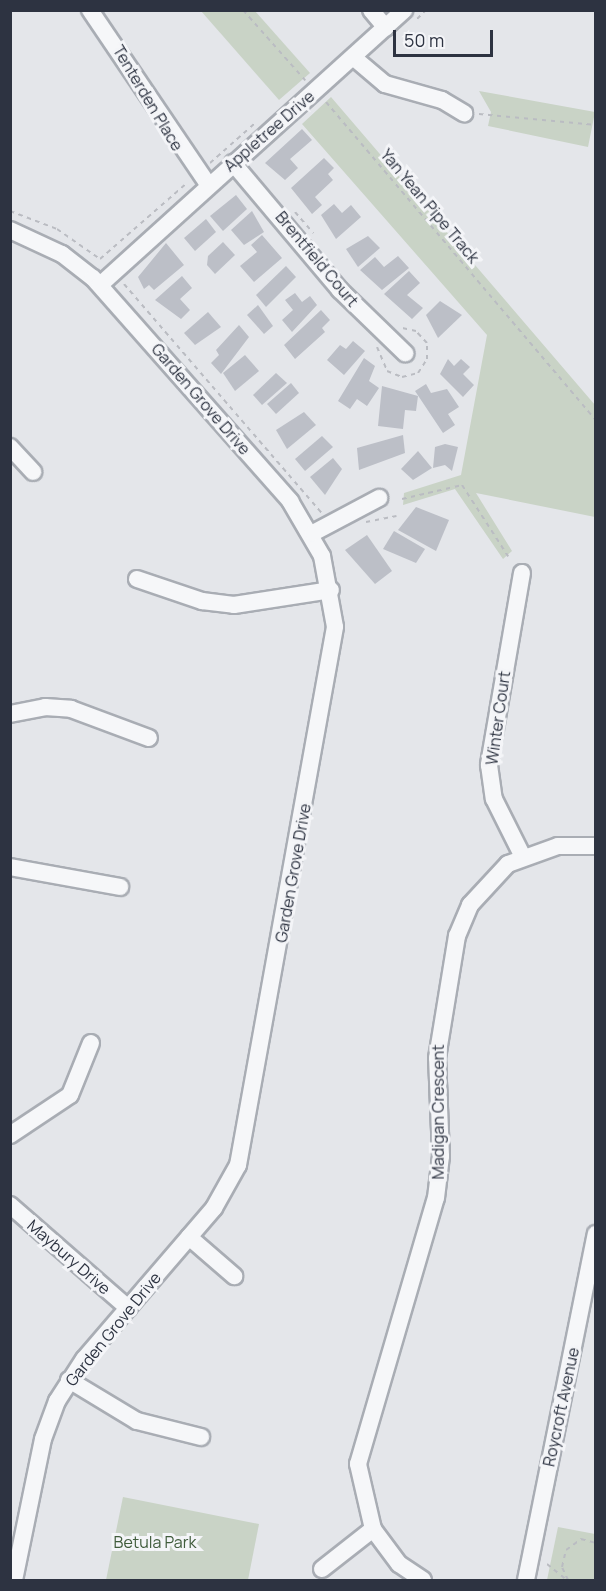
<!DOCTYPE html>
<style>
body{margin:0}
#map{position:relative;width:606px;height:1591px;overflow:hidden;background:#e4e6ea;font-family:Manrope,sans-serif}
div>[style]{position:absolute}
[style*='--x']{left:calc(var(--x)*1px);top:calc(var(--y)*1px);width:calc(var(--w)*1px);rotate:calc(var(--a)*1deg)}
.green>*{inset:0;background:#c9d3c6}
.building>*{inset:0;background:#bcbfc7}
.path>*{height:2px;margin-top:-1px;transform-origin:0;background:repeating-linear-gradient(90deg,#babcc2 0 4.5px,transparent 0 9px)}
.roads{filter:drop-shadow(2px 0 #a9adb4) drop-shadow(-2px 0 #a9adb4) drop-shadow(0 2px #a9adb4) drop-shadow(0 -2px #a9adb4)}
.street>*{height:16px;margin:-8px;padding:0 8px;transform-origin:8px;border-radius:8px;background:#f6f7f9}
span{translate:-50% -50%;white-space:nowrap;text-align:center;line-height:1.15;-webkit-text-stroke:6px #f4f5f8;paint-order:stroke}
.street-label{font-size:16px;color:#2d3341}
.park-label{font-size:16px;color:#405c3c}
.frame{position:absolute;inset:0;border:12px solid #2d3341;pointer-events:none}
.scale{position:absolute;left:393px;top:30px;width:100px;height:27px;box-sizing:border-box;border:3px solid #2d3341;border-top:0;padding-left:8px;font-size:18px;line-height:21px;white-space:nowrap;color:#2d3341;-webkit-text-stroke:4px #f4f5f8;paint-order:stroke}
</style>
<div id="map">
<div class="green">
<div style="clip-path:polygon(201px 11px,255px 11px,310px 73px,279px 100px)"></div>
<div style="clip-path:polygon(479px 91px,595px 112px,588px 147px,488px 126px,491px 112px)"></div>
<div style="clip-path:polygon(331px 97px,595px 405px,595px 517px,476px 493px,512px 551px,503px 559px,455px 489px,403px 505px,404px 493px,461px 475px,487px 335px,302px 124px)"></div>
<div style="clip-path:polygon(123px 1497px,259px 1524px,248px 1580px,106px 1580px)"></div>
<div style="clip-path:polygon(558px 1527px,595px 1534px,595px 1580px,547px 1580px)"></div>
</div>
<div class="building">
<div style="clip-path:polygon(302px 129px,312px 140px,290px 159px,298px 168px,285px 180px,265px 163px)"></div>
<div style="clip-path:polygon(324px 158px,334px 168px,328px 174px,333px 180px,315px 197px,322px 205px,312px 214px,291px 188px)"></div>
<div style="clip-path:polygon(236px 195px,247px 209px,223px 231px,210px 216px)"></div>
<div style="clip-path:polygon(334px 204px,342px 213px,351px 205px,361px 217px,336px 239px,321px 215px)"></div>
<div style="clip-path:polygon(252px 211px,264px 232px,244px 245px,231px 230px)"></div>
<div style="clip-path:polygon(206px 219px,216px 232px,195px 251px,184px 238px)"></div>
<div style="clip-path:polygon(262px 235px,282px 258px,254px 282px,240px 266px,257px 252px,251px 245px)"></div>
<div style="clip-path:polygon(368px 236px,380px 248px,358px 267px,346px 249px)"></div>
<div style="clip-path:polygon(223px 242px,235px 255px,215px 274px,207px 265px,208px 256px)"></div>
<div style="clip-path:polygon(166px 243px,184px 265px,154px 290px,149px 285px,144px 289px,138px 277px)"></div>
<div style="clip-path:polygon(398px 256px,409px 268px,382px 290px,360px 270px,375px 257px,384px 267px)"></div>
<div style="clip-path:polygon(286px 266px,296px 277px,266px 307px,256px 295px)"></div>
<div style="clip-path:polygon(409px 271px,420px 283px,407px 295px,423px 308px,412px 319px,384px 294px)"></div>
<div style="clip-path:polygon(182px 276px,192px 288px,180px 299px,190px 310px,181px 319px,155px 300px)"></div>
<div style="clip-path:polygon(295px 293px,302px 302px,310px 296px,317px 305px,292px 332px,282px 320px,293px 310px,285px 300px)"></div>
<div style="clip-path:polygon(440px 301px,462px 315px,438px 338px,426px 315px)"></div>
<div style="clip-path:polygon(258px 305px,273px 326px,264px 334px,247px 315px)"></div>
<div style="clip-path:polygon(321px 310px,330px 320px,322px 328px,325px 332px,295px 359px,284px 345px)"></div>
<div style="clip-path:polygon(208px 312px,221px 327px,195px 345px,184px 333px)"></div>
<div style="clip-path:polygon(239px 325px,249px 337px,221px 374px,211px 363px,219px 355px,216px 350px)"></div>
<div style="clip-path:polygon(353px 341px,365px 351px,344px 375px,327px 360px,340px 345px,346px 349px)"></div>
<div style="clip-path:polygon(245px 355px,259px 371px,235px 391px,223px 373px)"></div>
<div style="clip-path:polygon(364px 358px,375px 366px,369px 381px,379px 388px,367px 406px,357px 399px,350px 409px,338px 401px)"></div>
<div style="clip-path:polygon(448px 359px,454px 366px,461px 359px,470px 367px,463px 374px,474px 385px,463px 397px,440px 374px)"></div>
<div style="clip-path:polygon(276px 373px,287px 383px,262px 405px,253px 395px)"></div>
<div style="clip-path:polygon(291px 383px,299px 393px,276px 414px,267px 404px)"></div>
<div style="clip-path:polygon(426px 384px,431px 393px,447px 389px,459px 407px,448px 414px,455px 425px,443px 433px,415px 391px)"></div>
<div style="clip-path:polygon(382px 386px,418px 396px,416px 411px,405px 410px,403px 429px,378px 426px)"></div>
<div style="clip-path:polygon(304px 412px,316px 425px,287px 449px,276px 430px)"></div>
<div style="clip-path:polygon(403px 435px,405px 453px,359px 470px,357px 448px)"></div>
<div style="clip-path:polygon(322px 436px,333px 447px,305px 471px,295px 459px)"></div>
<div style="clip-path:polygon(445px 444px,458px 447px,452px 471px,445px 465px,433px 468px,435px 447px)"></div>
<div style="clip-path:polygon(418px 451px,432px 468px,413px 480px,401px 469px)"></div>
<div style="clip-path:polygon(333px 458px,342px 469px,325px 495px,310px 477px)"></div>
<div style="clip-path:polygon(416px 507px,449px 520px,436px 551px,398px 530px)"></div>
<div style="clip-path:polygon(394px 531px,425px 549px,416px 563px,383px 549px)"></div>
<div style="clip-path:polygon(367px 535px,392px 571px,375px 584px,345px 550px)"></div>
</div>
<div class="path">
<div style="--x:243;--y:10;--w:94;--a:48.5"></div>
<div style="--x:417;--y:19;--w:13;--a:-45"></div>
<div style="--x:326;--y:102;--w:417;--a:49.7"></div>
<div style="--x:479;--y:114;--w:118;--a:5.4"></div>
<div style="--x:210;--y:163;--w:60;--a:-41.6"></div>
<div style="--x:10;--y:211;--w:50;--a:21"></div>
<div style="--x:57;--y:229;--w:52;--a:34.9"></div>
<div style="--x:100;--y:259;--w:117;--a:-41.2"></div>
<div style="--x:295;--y:212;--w:28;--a:49"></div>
<div style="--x:124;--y:284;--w:303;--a:49.2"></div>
<div style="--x:377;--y:347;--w:26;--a:67"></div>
<div style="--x:387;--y:371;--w:16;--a:22"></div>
<div style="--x:402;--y:377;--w:16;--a:-14"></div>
<div style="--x:418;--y:373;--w:17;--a:-57"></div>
<div style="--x:427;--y:359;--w:16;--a:-90"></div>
<div style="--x:427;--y:343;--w:16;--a:-133"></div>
<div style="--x:416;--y:331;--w:14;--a:-168"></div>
<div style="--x:402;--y:499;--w:62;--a:-13.1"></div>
<div style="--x:462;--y:485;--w:85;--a:57.1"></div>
<div style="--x:366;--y:522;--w:31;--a:-11"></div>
<div style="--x:547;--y:1564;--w:26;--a:39"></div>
<div style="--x:568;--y:1580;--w:14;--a:-115"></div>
<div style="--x:562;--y:1567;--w:17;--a:-77"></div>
<div style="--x:566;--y:1550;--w:19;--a:-36"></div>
<div style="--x:581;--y:1539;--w:16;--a:15"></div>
</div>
<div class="roads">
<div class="street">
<div style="--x:90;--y:10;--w:210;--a:55.9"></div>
<div style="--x:371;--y:10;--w:23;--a:50"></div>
<div style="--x:353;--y:57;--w:42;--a:40.2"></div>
<div style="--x:385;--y:84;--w:59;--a:15.7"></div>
<div style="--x:442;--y:100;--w:26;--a:31"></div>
<div style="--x:233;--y:163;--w:166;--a:49.9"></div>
<div style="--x:340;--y:290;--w:91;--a:44.1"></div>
<div style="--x:10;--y:230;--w:57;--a:24.8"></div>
<div style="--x:62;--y:254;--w:39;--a:38"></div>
<div style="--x:93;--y:278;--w:298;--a:48.5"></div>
<div style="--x:290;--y:501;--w:64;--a:59.8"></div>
<div style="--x:322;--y:556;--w:72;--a:79.6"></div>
<div style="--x:335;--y:627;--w:547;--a:100.22"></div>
<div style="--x:238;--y:1165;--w:49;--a:119.2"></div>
<div style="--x:214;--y:1208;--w:199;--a:130.7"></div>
<div style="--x:84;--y:1359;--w:50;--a:122.7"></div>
<div style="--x:57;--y:1401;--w:40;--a:110.2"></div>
<div style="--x:43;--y:1439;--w:144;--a:101.6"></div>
<div style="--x:100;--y:285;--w:410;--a:-42.1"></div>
<div style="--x:10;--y:447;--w:34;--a:47"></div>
<div style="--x:313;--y:533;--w:75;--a:-27.9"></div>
<div style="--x:522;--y:573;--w:195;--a:99.8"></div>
<div style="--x:489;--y:765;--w:34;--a:82"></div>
<div style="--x:494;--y:799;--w:65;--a:63.4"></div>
<div style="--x:137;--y:579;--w:69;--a:18.7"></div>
<div style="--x:202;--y:601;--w:32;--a:7"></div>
<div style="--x:234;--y:605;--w:98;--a:-8.8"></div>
<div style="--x:10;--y:714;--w:36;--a:-11"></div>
<div style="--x:45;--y:707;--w:26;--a:4"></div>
<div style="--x:71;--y:709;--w:83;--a:20.4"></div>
<div style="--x:10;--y:867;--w:112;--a:10.3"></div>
<div style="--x:10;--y:1135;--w:72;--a:-33.7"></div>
<div style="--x:70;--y:1095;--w:56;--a:-68"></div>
<div style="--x:10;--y:1205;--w:157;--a:41.1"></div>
<div style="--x:189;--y:1237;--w:60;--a:40.9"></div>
<div style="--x:69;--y:1380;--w:79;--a:31.1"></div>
<div style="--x:137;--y:1421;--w:66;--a:14"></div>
<div style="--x:322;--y:1569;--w:65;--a:-38.1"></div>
<div style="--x:423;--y:1580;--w:29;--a:-146"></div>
<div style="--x:399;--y:1564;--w:44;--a:-126.6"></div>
<div style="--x:373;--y:1529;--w:67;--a:-103"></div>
<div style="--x:358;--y:1464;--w:277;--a:-73.7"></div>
<div style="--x:436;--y:1198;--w:42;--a:-83.2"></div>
<div style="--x:441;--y:1156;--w:98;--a:-92.3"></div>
<div style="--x:437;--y:1058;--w:124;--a:-80.7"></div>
<div style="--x:457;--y:936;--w:34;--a:-67"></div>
<div style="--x:470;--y:905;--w:56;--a:-47.2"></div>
<div style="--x:508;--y:864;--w:53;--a:-19.8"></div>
<div style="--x:558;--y:846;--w:38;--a:0"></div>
<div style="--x:526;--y:1580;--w:353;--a:-78.6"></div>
</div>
</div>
<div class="street-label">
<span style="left:148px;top:98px;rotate:59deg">Tenterden Place</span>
<span style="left:269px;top:131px;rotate:-41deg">Appletree Drive</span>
<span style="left:430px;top:206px;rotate:50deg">Yan Yean Pipe Track</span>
<span style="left:317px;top:259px;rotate:50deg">Brentfield Court</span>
<span style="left:201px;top:399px;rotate:49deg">Garden Grove Drive</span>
<span style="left:498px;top:718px;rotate:-82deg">Winter Court</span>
<span style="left:293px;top:873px;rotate:-80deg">Garden Grove Drive</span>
<span style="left:438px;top:1112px;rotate:-90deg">Madigan Crescent</span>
<span style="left:69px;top:1257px;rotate:41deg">Maybury Drive</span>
<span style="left:113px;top:1329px;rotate:-51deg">Garden Grove Drive</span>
<span style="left:561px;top:1407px;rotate:-78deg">Roycroft Avenue</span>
</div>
<div class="park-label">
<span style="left:155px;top:1542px">Betula Park</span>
</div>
<div class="frame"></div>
<div class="scale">50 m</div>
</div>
